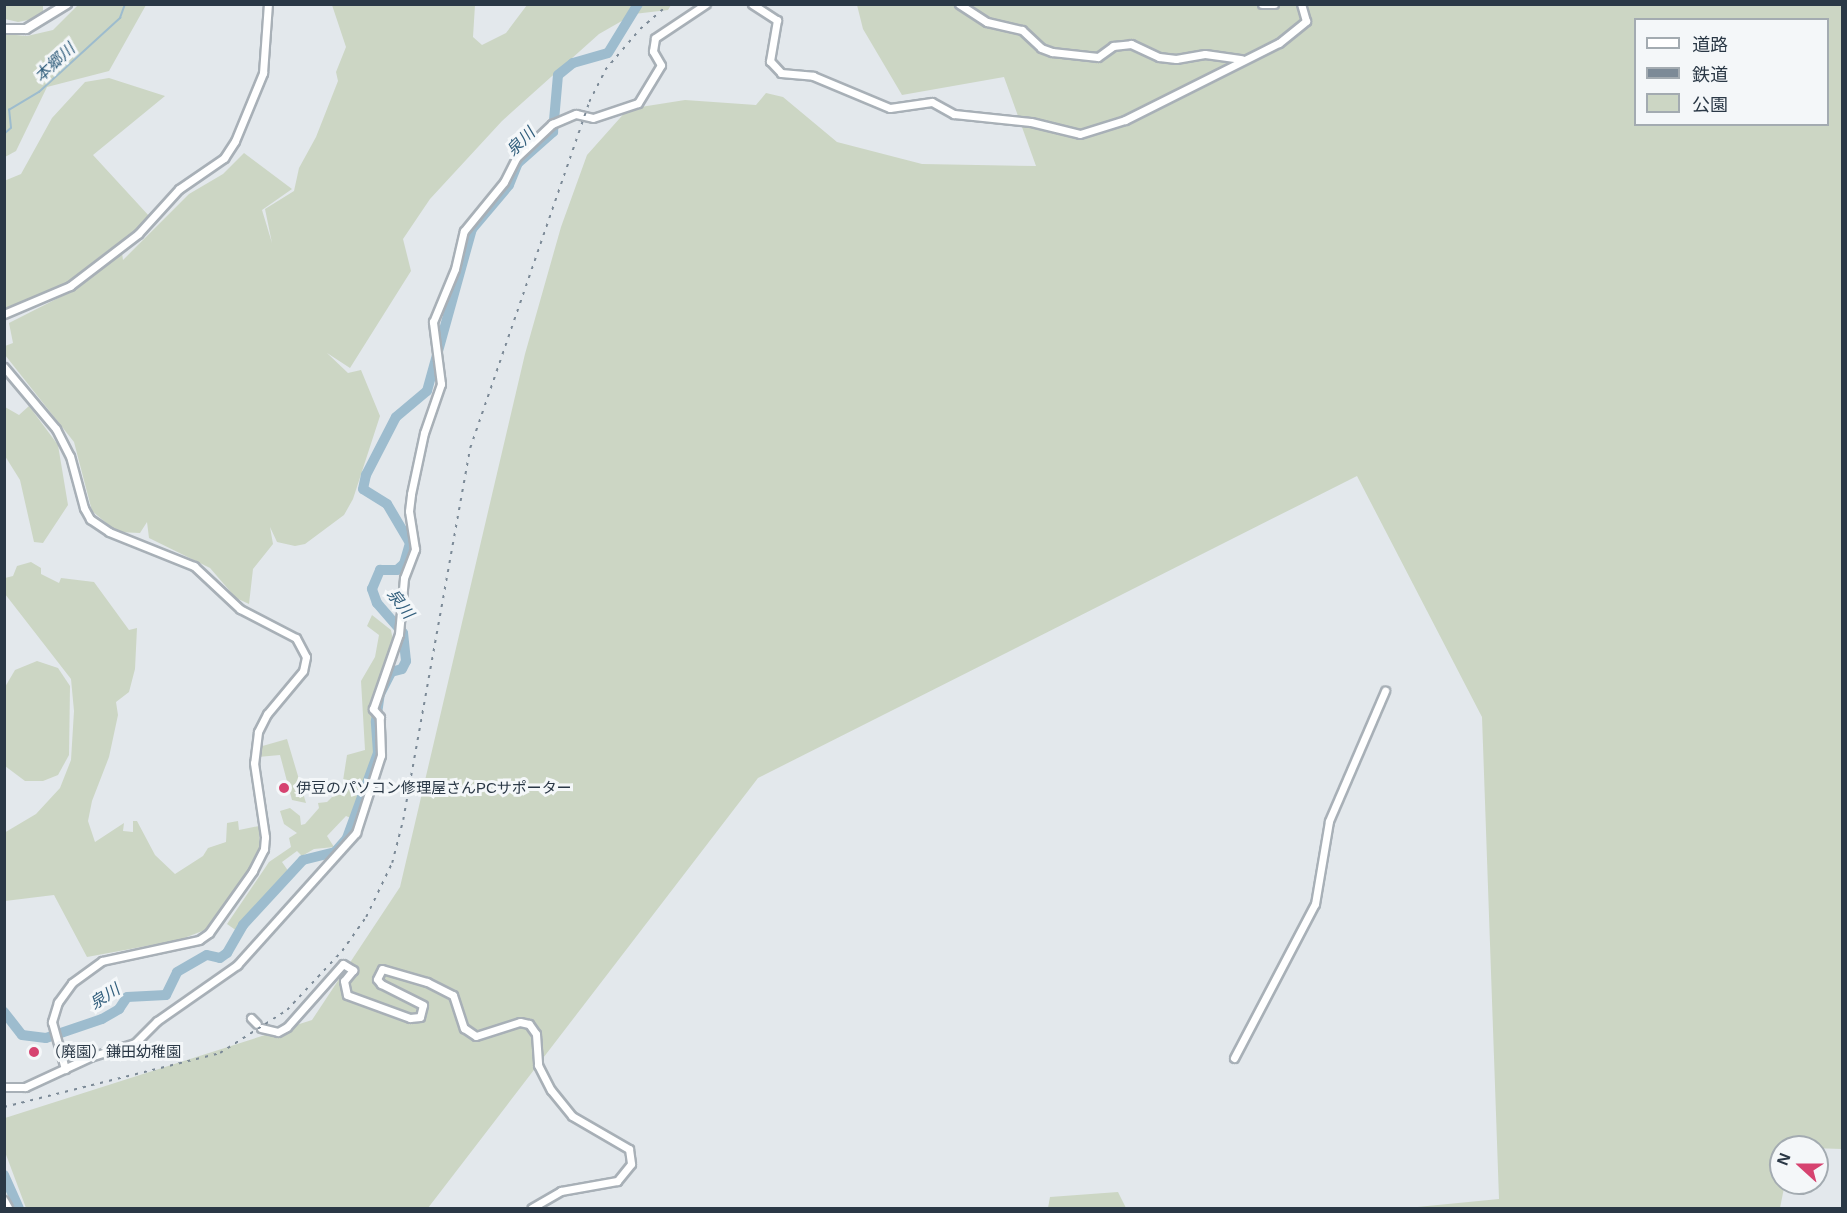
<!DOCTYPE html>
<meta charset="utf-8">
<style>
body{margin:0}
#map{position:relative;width:1847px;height:1213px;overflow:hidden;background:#e3e8ec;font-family:Arial,"Noto Sans JP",sans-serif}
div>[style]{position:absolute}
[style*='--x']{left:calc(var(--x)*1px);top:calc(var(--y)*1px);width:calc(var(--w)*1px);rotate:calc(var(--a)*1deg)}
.green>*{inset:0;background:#ccd6c4}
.stream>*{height:1.5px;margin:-0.75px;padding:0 0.75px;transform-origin:0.75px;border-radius:0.75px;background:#9dbcce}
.river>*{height:10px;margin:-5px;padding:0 5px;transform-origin:5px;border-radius:5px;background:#9dbcce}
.roads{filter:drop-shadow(2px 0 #a8b0b7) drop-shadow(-2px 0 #a8b0b7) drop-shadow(0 2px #a8b0b7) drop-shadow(0 -2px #a8b0b7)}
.secondary>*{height:7px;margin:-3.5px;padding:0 3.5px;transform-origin:3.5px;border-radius:3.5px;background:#fff}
.primary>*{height:8px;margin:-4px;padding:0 4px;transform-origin:4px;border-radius:4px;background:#fff}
.highway>*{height:8px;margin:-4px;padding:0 4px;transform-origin:4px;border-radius:4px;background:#fff}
.rail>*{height:1.5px;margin-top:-0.75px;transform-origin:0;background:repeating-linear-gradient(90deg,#7c8a97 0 3px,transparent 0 9px)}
.dots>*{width:16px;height:16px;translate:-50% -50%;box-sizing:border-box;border:3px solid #f4f7f9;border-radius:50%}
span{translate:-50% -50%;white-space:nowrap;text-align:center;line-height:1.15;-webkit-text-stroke:6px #f4f7f9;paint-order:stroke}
.poi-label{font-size:15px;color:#2a3846}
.left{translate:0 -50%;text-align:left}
.water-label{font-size:16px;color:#315e7c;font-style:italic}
.frame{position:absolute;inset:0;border:6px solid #2a3846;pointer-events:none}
.legend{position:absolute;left:1634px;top:18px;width:195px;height:108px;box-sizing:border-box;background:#f4f7f9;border:2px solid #a3abb1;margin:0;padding:8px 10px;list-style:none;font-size:18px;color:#2a3846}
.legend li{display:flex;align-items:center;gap:12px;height:30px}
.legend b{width:30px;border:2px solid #a3abb1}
.north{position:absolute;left:1769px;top:1135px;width:60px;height:60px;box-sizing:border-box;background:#f4f7f9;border:2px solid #a3abb1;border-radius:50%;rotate:291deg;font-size:16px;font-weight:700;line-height:24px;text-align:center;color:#2a3846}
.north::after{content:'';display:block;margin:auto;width:21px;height:27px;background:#d64370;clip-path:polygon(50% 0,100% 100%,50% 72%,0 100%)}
</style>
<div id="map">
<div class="green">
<div style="clip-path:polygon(4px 5px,43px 5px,43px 17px,18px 22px,5px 19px)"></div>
<div style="clip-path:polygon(78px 5px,146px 5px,109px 71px,47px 87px,16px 151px,5px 157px,5px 34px,27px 36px,53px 30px)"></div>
<div style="clip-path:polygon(332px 5px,475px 5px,473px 37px,482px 45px,506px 33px,527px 5px,671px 5px,668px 10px,634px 14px,599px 34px,502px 121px,430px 199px,403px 239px,411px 271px,350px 368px,327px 353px,348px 373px,361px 370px,380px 416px,353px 499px,344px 515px,305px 544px,295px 546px,277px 542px,270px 527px,273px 544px,253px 569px,249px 604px,236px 598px,210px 568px,149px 538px,147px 522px,140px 533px,117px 532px,92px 511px,74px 442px,5px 355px,5px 346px,13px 343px,9px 323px,74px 290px,122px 253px,123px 260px,189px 194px,223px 174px,244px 153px,292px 189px,262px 210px,272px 243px,265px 209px,294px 191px,299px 168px,316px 137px,338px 81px,336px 72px,346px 47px)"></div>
<div style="clip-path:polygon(evenodd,857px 5px,1842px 5px,1842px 1149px,1781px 1147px,1781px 1183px,1785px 1183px,1780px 1208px,1407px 1208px,1499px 1199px,1482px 717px,1357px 476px,758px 778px,428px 1208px,26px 1208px,5px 1152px,5px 1118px,312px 1020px,400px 887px,525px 354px,561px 227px,587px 155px,628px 109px,685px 100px,756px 105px,766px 93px,783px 97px,837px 142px,922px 164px,1036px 166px,1004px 77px,902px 95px,863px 29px,857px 5px,1636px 20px,1828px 20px,1828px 124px,1636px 124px,1636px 20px)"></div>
<div style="clip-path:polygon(109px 78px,165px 96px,93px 155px,150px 217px,146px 228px,107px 251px,60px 288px,5px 314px,4px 181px,21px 174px,52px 118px,85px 82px)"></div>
<div style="clip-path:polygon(29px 406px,58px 445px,68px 505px,43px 543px,34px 542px,20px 480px,5px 456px,5px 407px,19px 415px)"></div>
<div style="clip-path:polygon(31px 562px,41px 568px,41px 574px,59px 583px,61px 578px,94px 582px,129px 630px,137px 628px,135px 669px,129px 692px,116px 702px,118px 715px,109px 757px,92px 801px,88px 821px,95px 842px,124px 823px,123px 831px,133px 832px,133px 821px,137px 821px,155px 855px,175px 874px,203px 856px,208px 848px,226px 842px,227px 823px,238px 821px,239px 830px,259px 826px,260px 847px,251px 869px,205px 930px,179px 940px,87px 957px,54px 895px,5px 901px,4px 833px,36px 814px,60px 788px,71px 760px,74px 711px,71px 679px,5px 594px,5px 578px,13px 576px,17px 566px)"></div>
<div style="clip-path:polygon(372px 615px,391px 630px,394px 646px,371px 705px,376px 753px,355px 813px,353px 819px,346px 816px,327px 836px,334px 847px,314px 849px,302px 856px,297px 851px,282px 862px,289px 872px,237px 931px,227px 924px,269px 862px,291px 847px,289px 838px,297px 833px,284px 824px,280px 811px,290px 808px,300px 816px,301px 825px,305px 824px,319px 808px,318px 803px,327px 802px,342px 787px,347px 755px,365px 750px,361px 681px,375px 657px,379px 635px,367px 626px)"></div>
<div style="clip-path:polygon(37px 661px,58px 668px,70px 686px,69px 755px,58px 775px,43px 781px,25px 781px,5px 766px,5px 687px,15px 670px)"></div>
<div style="clip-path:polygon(287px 739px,306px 803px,292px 800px,280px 755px,258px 757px,259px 747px)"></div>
<div style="clip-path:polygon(1118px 1192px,1126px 1208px,1048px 1208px,1050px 1197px)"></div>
</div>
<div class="stream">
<div style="--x:4;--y:134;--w:9;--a:-41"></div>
<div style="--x:11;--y:128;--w:18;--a:-96"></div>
<div style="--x:9;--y:110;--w:35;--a:-31"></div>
<div style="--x:39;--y:92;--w:110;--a:-42.4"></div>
<div style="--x:120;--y:18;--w:15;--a:-70"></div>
</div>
<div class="river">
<div style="--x:4;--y:1012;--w:29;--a:52"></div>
<div style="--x:22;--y:1035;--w:24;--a:7"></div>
<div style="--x:46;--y:1038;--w:59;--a:-18.7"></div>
<div style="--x:102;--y:1019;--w:20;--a:-30"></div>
<div style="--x:119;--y:1009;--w:14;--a:-56"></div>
<div style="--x:127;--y:997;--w:39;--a:-3"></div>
<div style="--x:166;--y:995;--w:25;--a:-64"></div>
<div style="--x:177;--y:972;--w:34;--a:-30"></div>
<div style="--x:207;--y:955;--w:13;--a:13"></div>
<div style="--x:220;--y:958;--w:9;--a:-36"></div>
<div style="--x:227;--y:953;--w:32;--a:-60"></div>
<div style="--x:243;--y:925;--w:88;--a:-47.3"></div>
<div style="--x:303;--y:860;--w:33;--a:-14"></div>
<div style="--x:335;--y:852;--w:18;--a:-49"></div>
<div style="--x:347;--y:838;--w:90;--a:-70"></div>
<div style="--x:378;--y:753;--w:32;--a:-94"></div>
<div style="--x:376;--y:721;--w:27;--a:-82"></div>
<div style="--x:380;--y:694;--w:25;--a:-63"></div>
<div style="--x:391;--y:672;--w:11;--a:-15"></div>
<div style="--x:402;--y:669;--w:9;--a:-63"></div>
<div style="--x:406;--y:661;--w:28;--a:-96"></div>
<div style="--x:403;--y:633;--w:40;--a:-131"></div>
<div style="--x:377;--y:603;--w:15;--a:-110"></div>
<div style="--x:372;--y:589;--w:21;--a:-67"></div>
<div style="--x:380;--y:570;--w:17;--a:0"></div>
<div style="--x:397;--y:570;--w:9;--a:-41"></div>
<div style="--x:404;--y:564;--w:22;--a:-74"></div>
<div style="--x:410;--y:543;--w:45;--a:-120.5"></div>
<div style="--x:387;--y:504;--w:28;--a:-148"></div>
<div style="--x:363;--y:489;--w:14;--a:-78"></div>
<div style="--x:366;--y:475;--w:65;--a:-62.7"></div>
<div style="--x:396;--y:417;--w:40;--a:-40"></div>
<div style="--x:427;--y:391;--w:168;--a:-74.5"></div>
<div style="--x:472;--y:229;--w:57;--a:-49.9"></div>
<div style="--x:509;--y:185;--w:24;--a:-68"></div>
<div style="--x:518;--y:163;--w:47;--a:-41.5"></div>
<div style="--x:553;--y:132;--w:57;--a:-85"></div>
<div style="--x:558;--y:75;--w:19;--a:-39"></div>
<div style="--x:573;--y:63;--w:36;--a:-16"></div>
<div style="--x:608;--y:53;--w:57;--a:-58.5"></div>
<div style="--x:4;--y:1175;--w:36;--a:66"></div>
</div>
<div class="roads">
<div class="secondary">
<div style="--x:752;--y:4;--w:30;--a:33"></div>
<div style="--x:777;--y:20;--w:42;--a:99.7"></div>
<div style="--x:770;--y:61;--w:16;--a:47"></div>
<div style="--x:781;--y:73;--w:32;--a:5"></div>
<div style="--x:813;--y:76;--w:83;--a:22.6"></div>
<div style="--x:890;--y:108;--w:42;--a:-8.1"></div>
<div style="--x:932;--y:102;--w:25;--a:29"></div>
<div style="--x:954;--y:114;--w:77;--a:5.9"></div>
<div style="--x:1031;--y:122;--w:50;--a:13.8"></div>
<div style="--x:1080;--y:134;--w:47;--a:-17.3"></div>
<div style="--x:1125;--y:120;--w:172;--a:-26.6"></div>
<div style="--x:1279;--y:43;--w:35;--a:-39"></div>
<div style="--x:1306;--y:21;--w:18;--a:-106"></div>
<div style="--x:959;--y:4;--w:33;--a:33"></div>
<div style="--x:987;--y:22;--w:36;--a:13"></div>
<div style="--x:1022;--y:30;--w:26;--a:43"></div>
<div style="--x:1041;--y:48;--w:12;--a:20"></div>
<div style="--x:1052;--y:52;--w:46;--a:6.2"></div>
<div style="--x:1098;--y:57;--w:19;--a:-36"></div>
<div style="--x:1113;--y:46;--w:18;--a:-6"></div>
<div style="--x:1131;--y:44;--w:31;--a:25"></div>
<div style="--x:1159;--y:57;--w:17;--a:7"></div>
<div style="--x:1176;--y:59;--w:29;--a:-10"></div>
<div style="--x:1205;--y:54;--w:37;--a:8"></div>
<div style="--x:1262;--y:4;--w:12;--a:0"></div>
<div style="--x:4;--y:314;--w:72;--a:-23"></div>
<div style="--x:70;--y:286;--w:86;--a:-37.4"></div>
<div style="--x:138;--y:234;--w:61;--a:-47.7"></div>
<div style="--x:179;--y:189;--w:55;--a:-34.6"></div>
<div style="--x:224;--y:158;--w:20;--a:-57"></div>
<div style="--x:235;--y:141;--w:74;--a:-67.6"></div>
<div style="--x:263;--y:73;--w:69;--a:-85.9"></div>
<div style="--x:4;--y:367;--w:81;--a:50"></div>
<div style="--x:56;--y:429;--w:30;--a:63"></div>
<div style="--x:70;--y:456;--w:54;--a:74.9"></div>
<div style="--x:84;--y:508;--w:13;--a:61"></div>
<div style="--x:90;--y:519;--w:23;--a:34"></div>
<div style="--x:109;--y:532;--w:92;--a:21.8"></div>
<div style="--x:194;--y:566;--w:63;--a:43.1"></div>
<div style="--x:240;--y:609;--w:63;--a:27.4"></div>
<div style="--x:296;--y:638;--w:21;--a:62"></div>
<div style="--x:306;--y:657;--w:14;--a:102"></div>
<div style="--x:303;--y:671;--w:56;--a:129.9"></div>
<div style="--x:267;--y:714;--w:20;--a:117"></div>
<div style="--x:258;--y:732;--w:31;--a:97"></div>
<div style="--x:254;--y:763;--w:75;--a:81.5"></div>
<div style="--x:265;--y:837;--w:12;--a:95"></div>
<div style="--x:264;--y:849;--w:25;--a:117"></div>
<div style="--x:253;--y:871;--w:76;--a:125.4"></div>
<div style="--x:209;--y:933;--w:12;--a:145"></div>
<div style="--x:199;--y:940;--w:99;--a:167.8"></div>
<div style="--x:102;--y:961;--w:37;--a:144"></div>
<div style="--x:72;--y:983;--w:24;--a:126"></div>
<div style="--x:58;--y:1002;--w:21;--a:107"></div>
<div style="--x:52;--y:1022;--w:49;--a:74.5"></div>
<div style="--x:251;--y:1018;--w:8;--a:45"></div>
<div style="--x:261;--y:1028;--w:17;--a:13"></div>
<div style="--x:278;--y:1032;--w:10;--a:-29"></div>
<div style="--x:287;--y:1027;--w:84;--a:-48.4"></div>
<div style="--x:343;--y:964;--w:12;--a:31"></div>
<div style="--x:353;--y:970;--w:14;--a:129"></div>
<div style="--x:344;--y:981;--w:14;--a:78"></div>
<div style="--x:347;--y:995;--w:67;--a:20.1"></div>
<div style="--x:410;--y:1018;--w:10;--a:-6"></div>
<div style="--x:420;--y:1017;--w:12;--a:-76"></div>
<div style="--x:423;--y:1005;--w:47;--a:-153.4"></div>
<div style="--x:381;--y:984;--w:6;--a:-129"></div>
<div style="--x:377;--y:979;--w:11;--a:-63"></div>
<div style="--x:382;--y:969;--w:47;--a:16.1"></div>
<div style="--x:427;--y:982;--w:29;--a:27"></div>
<div style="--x:453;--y:995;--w:35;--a:72"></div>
<div style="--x:464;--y:1028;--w:14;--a:34"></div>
<div style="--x:476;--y:1036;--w:46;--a:-17.7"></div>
<div style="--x:520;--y:1022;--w:9;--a:13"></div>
<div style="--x:529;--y:1024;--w:12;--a:55"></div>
<div style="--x:536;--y:1034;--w:31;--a:86"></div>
<div style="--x:538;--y:1065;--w:28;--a:63"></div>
<div style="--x:551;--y:1090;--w:33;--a:51"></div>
<div style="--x:572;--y:1116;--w:66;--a:30.1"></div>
<div style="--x:629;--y:1149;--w:15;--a:82"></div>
<div style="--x:631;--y:1164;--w:22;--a:129"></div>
<div style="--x:617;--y:1181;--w:57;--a:169.9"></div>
<div style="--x:561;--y:1191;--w:34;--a:150"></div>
<div style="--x:1234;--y:1058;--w:174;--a:-62.3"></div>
<div style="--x:1315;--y:904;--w:84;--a:-80.4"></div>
<div style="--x:1329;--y:821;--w:142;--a:-66.7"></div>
<div style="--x:4;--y:1087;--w:21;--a:0"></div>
<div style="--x:25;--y:1087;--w:72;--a:-24.8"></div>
<div style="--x:90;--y:1057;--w:47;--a:-17.3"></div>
<div style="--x:135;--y:1043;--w:31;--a:-45"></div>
<div style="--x:157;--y:1021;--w:98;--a:-35"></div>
<div style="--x:237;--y:965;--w:178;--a:-48"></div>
<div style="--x:356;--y:833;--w:82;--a:-72.2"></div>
<div style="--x:381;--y:755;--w:38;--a:-92"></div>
<div style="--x:380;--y:717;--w:11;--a:-131"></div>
<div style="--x:373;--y:709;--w:79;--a:-70.9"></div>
<div style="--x:399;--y:634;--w:56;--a:-84.9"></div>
<div style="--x:404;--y:578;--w:31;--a:-69"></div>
<div style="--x:415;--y:549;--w:38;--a:-99"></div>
<div style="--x:409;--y:511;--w:17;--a:-83"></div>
<div style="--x:411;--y:494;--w:62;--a:-78"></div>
<div style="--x:424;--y:433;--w:52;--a:-70.9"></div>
<div style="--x:441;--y:384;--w:63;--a:-97.4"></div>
<div style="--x:433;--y:322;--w:57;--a:-67.5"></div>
<div style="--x:455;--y:269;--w:39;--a:-77"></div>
<div style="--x:464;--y:231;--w:63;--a:-50.8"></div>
<div style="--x:504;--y:182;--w:27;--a:-63"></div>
<div style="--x:516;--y:158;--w:50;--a:-43.4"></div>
<div style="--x:552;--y:124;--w:26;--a:-23"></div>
<div style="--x:576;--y:114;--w:17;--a:13"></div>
<div style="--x:593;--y:118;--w:47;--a:-18.4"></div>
<div style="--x:638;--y:103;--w:44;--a:-58.8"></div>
<div style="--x:661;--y:65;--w:16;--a:-120"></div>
<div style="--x:653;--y:51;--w:13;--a:-81"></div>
<div style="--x:655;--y:38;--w:61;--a:-33.7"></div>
</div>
<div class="primary">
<div style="--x:4;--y:1201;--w:8;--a:60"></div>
</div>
<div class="highway">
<div style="--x:4;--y:29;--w:22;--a:0"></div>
<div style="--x:26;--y:29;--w:48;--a:-31.4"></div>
</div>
</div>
<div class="rail">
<div style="--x:4;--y:1107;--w:223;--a:-14"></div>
<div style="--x:220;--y:1053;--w:80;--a:-32.7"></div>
<div style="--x:287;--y:1010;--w:81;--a:-47"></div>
<div style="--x:342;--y:951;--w:42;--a:-54.8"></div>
<div style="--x:366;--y:917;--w:60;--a:-64.3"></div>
<div style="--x:392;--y:863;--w:44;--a:-75.7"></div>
<div style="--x:403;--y:820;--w:378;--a:-79.8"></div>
<div style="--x:470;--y:448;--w:366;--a:-71"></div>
<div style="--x:589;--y:102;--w:36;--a:-63"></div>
<div style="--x:605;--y:70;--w:54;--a:-49.5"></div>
<div style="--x:640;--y:29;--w:38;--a:-41"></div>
</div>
<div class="dots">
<div style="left:284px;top:788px;background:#d64370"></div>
<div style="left:34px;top:1052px;background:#d64370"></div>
</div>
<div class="poi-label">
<span class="left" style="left:296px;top:788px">伊豆のパソコン修理屋さんPCサポーター</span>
<span class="left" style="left:46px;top:1052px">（廃園）鎌田幼稚園</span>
</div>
<div class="water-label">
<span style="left:55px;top:63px;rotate:-43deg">本郷川</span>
<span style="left:521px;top:142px;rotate:-45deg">泉川</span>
<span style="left:400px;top:604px;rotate:53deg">泉川</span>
<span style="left:105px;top:997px;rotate:-33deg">泉川</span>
</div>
<div class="frame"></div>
<ul class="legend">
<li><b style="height:8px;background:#fff"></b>道路</li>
<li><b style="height:8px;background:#7c8a97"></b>鉄道</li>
<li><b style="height:16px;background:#ccd6c4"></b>公園</li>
</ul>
<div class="north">N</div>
</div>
